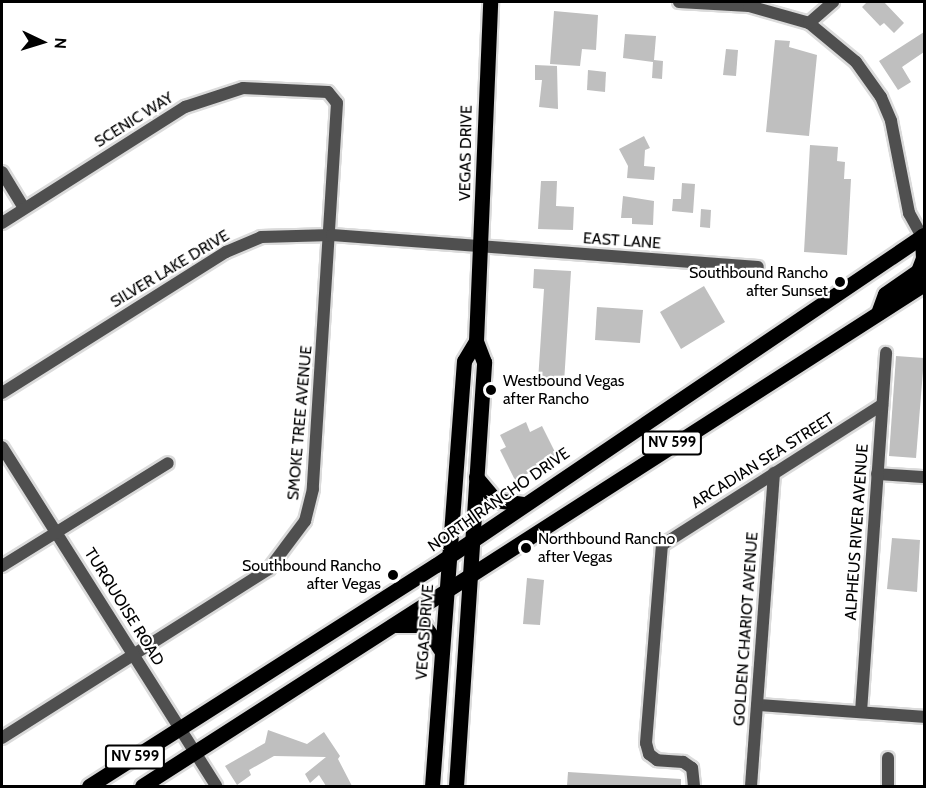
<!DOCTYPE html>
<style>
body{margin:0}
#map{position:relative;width:926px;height:788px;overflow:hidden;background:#fff;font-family:Cabin,sans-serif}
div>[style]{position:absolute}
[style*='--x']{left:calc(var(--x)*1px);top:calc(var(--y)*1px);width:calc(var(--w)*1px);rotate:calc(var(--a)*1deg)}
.building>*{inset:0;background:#bfbfbf}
.roads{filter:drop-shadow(2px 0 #dbdbdb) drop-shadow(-2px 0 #dbdbdb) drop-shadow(0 2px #dbdbdb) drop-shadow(0 -2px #dbdbdb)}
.minor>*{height:12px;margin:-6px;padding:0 6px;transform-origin:6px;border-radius:6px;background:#4f4f4f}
.major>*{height:15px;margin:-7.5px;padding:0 7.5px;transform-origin:7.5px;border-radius:7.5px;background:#000}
.dots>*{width:16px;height:16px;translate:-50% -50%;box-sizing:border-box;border:3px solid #fff;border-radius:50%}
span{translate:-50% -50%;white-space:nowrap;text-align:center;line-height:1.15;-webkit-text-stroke:4.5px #fff;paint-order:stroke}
.shield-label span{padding:2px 4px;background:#fff;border:2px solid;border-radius:4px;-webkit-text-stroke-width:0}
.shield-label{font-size:15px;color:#000;font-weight:700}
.street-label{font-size:16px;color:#000}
.poi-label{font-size:16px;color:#000}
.right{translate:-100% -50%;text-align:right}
.left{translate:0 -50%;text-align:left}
.frame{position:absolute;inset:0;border:3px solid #000;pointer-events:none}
.north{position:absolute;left:12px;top:12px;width:60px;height:60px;-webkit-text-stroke:4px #fff;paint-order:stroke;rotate:94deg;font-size:16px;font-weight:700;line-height:24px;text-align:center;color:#000}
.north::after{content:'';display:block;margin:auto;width:21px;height:27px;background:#000;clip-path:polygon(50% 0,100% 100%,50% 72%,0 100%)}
</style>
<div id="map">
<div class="building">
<div style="clip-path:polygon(867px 2px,884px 2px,904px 23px,894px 33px,884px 23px,880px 26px,862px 7px)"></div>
<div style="clip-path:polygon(554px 11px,598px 15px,596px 50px,582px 49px,580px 66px,550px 64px)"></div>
<div style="clip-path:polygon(924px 32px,924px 52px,902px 67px,911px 82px,898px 90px,879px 61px)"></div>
<div style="clip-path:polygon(625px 34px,656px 36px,654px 60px,663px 61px,662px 79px,652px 78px,653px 62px,623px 58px)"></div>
<div style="clip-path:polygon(775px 40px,790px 41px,789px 47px,817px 55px,809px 136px,766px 132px)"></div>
<div style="clip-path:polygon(726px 49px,738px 50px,736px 76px,723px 75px)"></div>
<div style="clip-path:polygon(535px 65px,557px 66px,558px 109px,539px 107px,542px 80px,535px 80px)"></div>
<div style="clip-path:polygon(588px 70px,606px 72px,605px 92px,587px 90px)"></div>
<div style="clip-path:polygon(644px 136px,650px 148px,645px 150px,644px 166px,655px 167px,654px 180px,627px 178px,628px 166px,619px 149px)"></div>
<div style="clip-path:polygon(810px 145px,838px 147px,837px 161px,845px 162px,844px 179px,851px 179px,847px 255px,804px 252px)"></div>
<div style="clip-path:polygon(541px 181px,557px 181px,556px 206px,574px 207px,573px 230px,538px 229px)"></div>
<div style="clip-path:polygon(682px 183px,695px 184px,693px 213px,672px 211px,673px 199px,681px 199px)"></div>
<div style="clip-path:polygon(623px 196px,654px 201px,653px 225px,632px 224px,632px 218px,621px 218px)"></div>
<div style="clip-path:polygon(701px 209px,711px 210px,710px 228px,700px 227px)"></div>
<div style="clip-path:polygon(534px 269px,571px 271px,564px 383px,538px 381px,544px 289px,533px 288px)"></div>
<div style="clip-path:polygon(704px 286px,725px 322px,681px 349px,660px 312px)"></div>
<div style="clip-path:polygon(597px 307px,643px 310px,640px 343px,595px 340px)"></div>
<div style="clip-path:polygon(896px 356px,924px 358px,916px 458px,889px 456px)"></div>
<div style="clip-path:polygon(526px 422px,530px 432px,542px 426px,558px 458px,515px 480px,500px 450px,506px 447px,500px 435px)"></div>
<div style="clip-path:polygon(892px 538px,920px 540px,917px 592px,887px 589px)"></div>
<div style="clip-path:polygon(527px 578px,544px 580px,540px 625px,523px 624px)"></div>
<div style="clip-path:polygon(268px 730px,307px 744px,324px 732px,340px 756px,338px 759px,352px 786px,326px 786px,319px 775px,310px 783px,305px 774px,326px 757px,274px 756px,249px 770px,251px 775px,237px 785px,225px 766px,265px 743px)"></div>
<div style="clip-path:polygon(568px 772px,681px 779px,681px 786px,567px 786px)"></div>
</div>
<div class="roads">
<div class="minor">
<div style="--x:679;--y:2;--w:70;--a:3.3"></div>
<div style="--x:749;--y:6;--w:62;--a:15.8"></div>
<div style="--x:809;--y:23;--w:61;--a:39.7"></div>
<div style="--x:856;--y:62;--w:43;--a:54.5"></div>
<div style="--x:881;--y:97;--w:26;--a:67"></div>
<div style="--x:891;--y:121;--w:94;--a:78.9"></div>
<div style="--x:909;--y:213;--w:26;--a:61"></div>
<div style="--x:809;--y:23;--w:32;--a:-41"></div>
<div style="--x:2;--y:172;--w:42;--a:58.6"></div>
<div style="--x:2;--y:223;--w:217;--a:-32.4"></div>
<div style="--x:185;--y:107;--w:61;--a:-18.1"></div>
<div style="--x:243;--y:88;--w:85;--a:2.7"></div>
<div style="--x:328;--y:92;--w:14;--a:51"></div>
<div style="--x:337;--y:103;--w:387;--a:93.6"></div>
<div style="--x:313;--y:489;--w:33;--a:104"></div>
<div style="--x:305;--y:521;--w:60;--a:126.9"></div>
<div style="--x:269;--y:569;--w:316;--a:147.7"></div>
<div style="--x:2;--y:393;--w:265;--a:-32.2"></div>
<div style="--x:226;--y:252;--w:38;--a:-23"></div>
<div style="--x:261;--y:237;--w:71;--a:-1.6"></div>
<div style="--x:332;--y:235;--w:427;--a:4.3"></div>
<div style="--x:2;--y:447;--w:401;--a:57.7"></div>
<div style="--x:877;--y:474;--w:47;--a:3.7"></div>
<div style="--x:2;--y:566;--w:195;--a:-31.8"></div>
<div style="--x:758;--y:705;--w:166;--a:4.1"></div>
<div style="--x:861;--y:712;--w:360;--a:-86"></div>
<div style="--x:694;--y:786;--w:18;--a:-96"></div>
<div style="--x:692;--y:768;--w:11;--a:-146"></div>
<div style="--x:683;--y:762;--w:26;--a:-176"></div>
<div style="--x:657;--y:760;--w:10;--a:-143"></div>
<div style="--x:649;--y:754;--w:11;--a:-105"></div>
<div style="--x:646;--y:743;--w:199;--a:-85.4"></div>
<div style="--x:662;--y:545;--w:261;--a:-32.5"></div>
<div style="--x:751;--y:786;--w:314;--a:-85.8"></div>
<div style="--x:888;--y:786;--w:28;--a:-90"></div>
</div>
<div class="major">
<div style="--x:878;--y:313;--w:20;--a:-70"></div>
<div style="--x:885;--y:294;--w:40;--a:-34.9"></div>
<div style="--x:918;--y:271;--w:14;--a:-69"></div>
<div style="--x:923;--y:258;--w:22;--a:-93"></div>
<div style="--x:476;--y:477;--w:30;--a:50"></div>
<div style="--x:495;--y:500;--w:28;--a:8"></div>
<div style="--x:396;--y:625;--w:28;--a:0"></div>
<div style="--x:424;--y:625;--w:32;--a:56"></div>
<div style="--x:89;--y:786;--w:411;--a:-32.5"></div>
<div style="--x:436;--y:565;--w:589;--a:-34.07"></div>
<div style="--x:142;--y:786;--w:929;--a:-32.7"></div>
<div style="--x:432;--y:786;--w:426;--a:-85.7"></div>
<div style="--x:464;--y:361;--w:23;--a:-59"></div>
<div style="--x:476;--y:341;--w:339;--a:-87.6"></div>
<div style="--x:456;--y:786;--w:425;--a:-86.2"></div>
<div style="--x:484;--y:362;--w:22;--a:-111"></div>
</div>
</div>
<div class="dots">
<div style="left:840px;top:282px;background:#000"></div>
<div style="left:491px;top:390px;background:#000"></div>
<div style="left:526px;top:548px;background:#000"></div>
<div style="left:393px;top:575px;background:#000"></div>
</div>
<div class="shield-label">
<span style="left:672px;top:443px">NV 599</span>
<span style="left:135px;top:757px">NV 599</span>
</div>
<div class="street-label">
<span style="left:134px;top:120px;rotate:-32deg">SCENIC WAY</span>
<span style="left:466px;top:153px;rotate:-89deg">VEGAS DRIVE</span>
<span style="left:622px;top:241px;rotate:4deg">EAST LANE</span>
<span style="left:170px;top:269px;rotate:-31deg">SILVER LAKE DRIVE</span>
<span style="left:300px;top:423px;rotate:-85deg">SMOKE TREE AVENUE</span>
<span style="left:763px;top:461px;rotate:-32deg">ARCADIAN SEA STREET</span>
<span style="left:499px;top:500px;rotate:-35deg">NORTH RANCHO DRIVE</span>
<span style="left:857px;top:532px;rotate:-86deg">ALPHEUS RIVER AVENUE</span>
<span style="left:124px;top:607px;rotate:58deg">TURQUOISE ROAD</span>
<span style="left:746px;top:629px;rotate:-86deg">GOLDEN CHARIOT AVENUE</span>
<span style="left:425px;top:632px;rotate:-86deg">VEGAS DRIVE</span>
</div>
<div class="poi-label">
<span class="right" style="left:828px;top:282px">Southbound Rancho<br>after Sunset</span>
<span class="left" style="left:503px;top:390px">Westbound Vegas<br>after Rancho</span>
<span class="left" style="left:538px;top:548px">Northbound Rancho<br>after Vegas</span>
<span class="right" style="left:381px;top:575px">Southbound Rancho<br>after Vegas</span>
</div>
<div class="frame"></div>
<div class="north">N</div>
</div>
